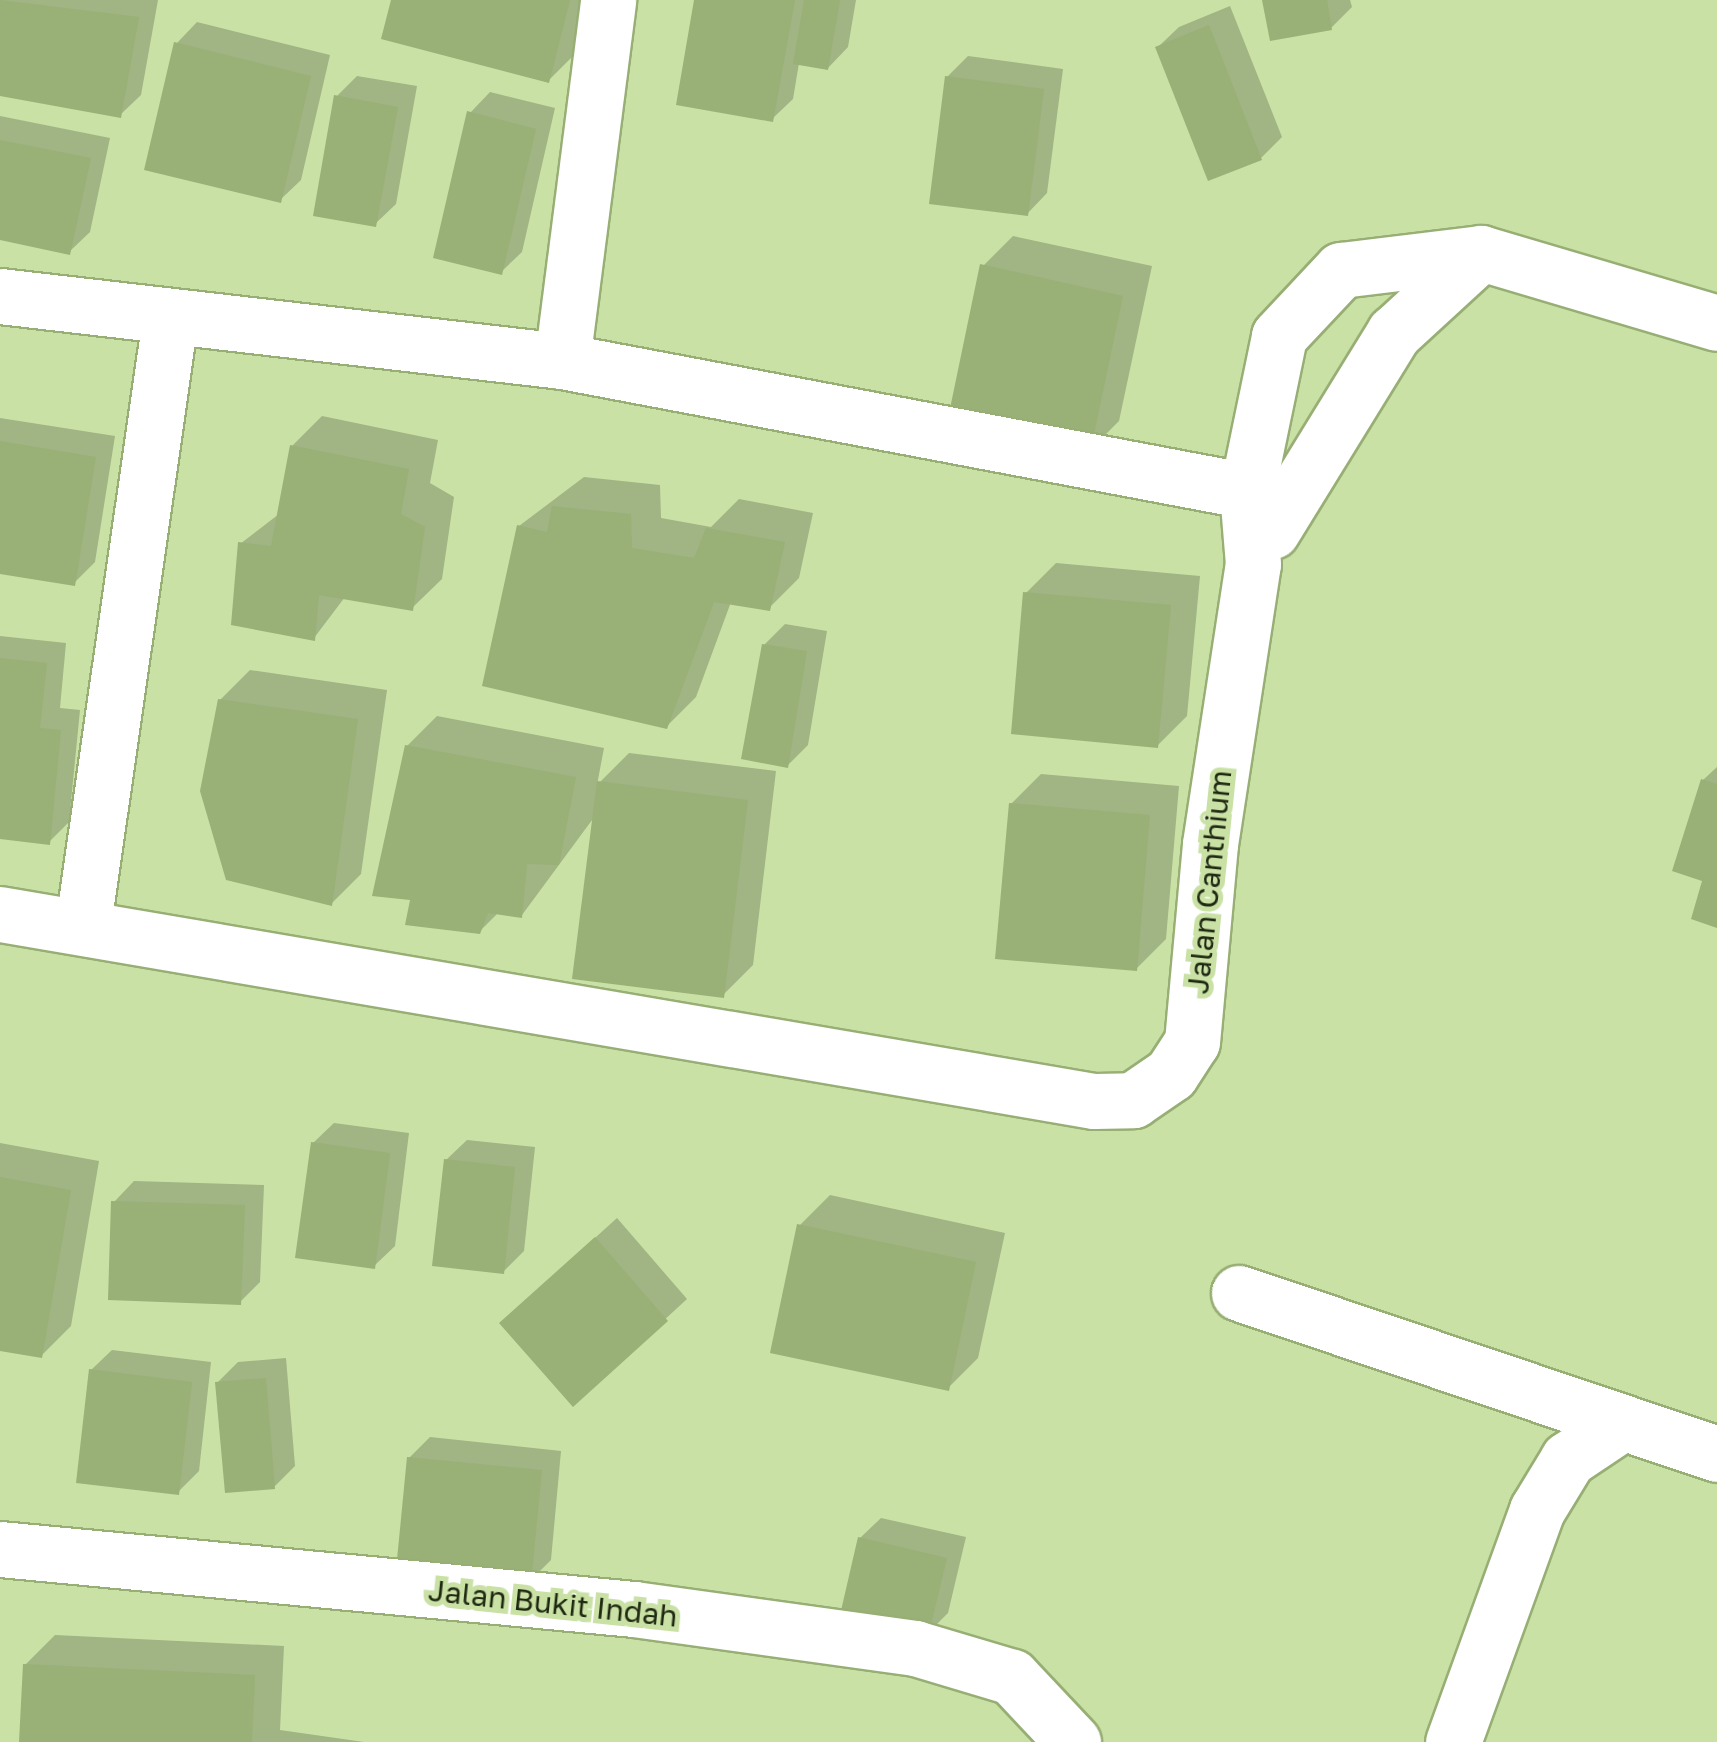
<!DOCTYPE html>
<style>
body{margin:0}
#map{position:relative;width:1717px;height:1742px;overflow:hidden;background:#c9e1a5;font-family:"Golos Text",sans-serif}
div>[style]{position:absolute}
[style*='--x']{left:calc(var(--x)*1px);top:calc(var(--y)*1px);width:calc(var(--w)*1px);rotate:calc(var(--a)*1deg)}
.shadow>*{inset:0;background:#0003}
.building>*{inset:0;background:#99b076}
.roads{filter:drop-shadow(2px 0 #97ae74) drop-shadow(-2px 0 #97ae74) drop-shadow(0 2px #97ae74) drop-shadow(0 -2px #97ae74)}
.minor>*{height:55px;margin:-27.5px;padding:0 27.5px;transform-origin:27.5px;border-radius:27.5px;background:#fff}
span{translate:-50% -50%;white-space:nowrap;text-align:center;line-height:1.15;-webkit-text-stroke:10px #c9e1a5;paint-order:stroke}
.street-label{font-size:30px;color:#1f2811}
</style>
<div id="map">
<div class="shadow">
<div style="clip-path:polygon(0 0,158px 0,141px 95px,120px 115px,0 94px)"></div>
<div style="clip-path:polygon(394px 0,591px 0,578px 51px,548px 81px)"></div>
<div style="clip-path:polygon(696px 0,856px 0,848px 47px,828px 68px,799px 63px,793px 99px,772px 119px)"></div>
<div style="clip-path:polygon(1265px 0,1350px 0,1352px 7px,1331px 28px)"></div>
<div style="clip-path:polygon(1230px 6px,1282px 137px,1261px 158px,1158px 47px,1179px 27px)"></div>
<div style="clip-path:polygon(197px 22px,330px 55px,301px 180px,280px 200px,177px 43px)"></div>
<div style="clip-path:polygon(968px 56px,1063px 69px,1047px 193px,1027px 214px,947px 77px)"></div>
<div style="clip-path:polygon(357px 76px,417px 86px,396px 204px,375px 224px,337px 96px)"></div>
<div style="clip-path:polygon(490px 92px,555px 108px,522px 252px,501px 272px,470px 113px)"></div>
<div style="clip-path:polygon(0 116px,110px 138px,90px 232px,69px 252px,0 238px)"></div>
<div style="clip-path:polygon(1013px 236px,1152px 266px,1119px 421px,1089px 451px,983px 266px)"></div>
<div style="clip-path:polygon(322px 416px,438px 440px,430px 483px,454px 497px,442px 579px,412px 608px,345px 597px,314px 638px,240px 544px,279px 514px,292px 446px)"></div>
<div style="clip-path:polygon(0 418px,115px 436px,95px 562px,74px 583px,0 571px)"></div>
<div style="clip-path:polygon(584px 477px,660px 485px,661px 518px,711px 527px,739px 499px,813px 513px,799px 578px,769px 608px,731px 602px,696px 697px,666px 727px,519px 526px)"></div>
<div style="clip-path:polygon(1056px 563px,1200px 576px,1187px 716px,1157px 746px,1026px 593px)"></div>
<div style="clip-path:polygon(785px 624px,827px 631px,808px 745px,788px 765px,764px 645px)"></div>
<div style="clip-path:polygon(0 636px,66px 643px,60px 708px,80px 710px,69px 822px,49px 842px,0 837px)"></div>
<div style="clip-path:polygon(250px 670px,387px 690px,361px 874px,332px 903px,220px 700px)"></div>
<div style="clip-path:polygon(437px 716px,604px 748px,597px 785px,629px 753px,776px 771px,753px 965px,723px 995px,595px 816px,522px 915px,499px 912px,479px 932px,412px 898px,407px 746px)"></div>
<div style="clip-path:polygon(1717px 767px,1717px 925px,1705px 879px,1703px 780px)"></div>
<div style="clip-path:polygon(1041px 774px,1179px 786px,1166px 939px,1136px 969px,1011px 804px)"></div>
<div style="clip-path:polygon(334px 1123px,409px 1133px,395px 1246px,374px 1266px,313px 1143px)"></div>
<div style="clip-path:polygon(467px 1140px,535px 1147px,524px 1251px,503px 1272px,446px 1160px)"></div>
<div style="clip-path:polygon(0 1143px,99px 1161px,71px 1326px,41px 1356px,0 1348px)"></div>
<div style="clip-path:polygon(134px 1181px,264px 1185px,260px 1282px,240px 1302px,114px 1202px)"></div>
<div style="clip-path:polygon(830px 1195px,1005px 1233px,978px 1358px,948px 1388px,800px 1225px)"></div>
<div style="clip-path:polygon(617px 1218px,687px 1299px,573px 1404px,523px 1303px)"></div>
<div style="clip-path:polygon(112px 1350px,211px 1362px,199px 1471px,178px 1492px,91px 1370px)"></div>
<div style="clip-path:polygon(286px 1358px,295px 1466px,274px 1487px,217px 1383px,238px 1362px)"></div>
<div style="clip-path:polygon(430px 1437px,561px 1451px,551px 1560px,530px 1581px,409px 1458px)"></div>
<div style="clip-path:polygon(881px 1518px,966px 1537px,948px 1613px,927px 1634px,860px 1538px)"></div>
<div style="clip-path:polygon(55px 1635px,284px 1646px,280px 1730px,364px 1742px,22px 1742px,25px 1665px)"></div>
</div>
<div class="building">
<div style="clip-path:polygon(0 0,139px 17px,121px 118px,0 96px)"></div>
<div style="clip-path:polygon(391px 0,570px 0,549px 83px,381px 39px)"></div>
<div style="clip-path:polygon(694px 0,795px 0,773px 122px,676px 105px)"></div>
<div style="clip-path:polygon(804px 0,840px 0,828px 70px,793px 64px)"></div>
<div style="clip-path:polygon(1262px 0,1327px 0,1332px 30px,1270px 41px)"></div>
<div style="clip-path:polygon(1209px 25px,1262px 160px,1208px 181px,1155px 47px)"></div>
<div style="clip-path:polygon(174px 42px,311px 76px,281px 203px,144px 170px)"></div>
<div style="clip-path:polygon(945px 76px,1044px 89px,1028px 216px,929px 204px)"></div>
<div style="clip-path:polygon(334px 95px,398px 107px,376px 227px,313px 216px)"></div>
<div style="clip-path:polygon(467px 111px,536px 129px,502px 275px,433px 258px)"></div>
<div style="clip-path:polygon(0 140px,91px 158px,70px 255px,0 240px)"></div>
<div style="clip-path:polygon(980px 264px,1123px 296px,1090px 453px,947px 423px)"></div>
<div style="clip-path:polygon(0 441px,96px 457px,75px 586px,0 574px)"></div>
<div style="clip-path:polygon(290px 445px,409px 469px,401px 514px,425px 527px,413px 611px,319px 595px,315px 641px,231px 625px,238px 542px,271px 546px)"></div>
<div style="clip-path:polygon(552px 506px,631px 514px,632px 548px,694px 558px,706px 528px,785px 542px,770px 611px,714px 602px,667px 729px,482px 686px,517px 525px,547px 532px)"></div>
<div style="clip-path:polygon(1023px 592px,1171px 605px,1158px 748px,1011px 734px)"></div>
<div style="clip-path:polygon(762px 644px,807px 651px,788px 768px,741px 759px)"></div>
<div style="clip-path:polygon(0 658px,47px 663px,40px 728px,61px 730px,50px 845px,0 839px)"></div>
<div style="clip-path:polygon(218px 699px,358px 719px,332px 906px,226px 880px,200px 791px)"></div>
<div style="clip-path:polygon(405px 745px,576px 777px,559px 865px,527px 864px,522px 918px,488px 913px,480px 934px,405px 925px,410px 900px,372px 896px)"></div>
<div style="clip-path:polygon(1701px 779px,1717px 784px,1717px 928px,1691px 919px,1702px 881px,1672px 871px)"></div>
<div style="clip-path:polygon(597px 781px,748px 800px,724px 998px,572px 979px)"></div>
<div style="clip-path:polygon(1009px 803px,1150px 815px,1137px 971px,995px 959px)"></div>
<div style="clip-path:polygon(311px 1142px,390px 1153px,375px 1269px,295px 1258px)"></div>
<div style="clip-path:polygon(444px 1159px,515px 1167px,504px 1274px,432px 1266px)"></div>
<div style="clip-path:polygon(0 1177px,71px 1190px,42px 1358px,0 1351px)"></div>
<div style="clip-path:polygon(111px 1201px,245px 1205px,241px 1305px,108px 1300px)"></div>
<div style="clip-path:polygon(797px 1224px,976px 1262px,949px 1391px,770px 1353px)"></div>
<div style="clip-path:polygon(595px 1237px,668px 1321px,573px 1407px,499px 1323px)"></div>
<div style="clip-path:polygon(89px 1369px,192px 1382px,179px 1495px,76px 1483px)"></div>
<div style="clip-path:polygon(266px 1378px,275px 1489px,225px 1493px,215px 1382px)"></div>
<div style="clip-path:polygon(407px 1457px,542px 1470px,531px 1583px,396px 1570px)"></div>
<div style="clip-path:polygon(858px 1537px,947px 1558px,928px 1637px,840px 1615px)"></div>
<div style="clip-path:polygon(23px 1664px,255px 1675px,252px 1742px,19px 1742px)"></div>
</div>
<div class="roads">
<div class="minor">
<div style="--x:0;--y:296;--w:566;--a:6.6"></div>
<div style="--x:562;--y:361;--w:741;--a:10.73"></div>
<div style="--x:562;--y:361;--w:364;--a:-82.7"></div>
<div style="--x:1272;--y:531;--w:233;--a:-58.4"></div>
<div style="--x:1394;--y:333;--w:118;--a:-42.6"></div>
<div style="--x:0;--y:914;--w:1110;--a:9.7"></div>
<div style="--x:1094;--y:1101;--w:39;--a:-1"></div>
<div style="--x:1133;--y:1100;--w:46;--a:-34.4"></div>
<div style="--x:1171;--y:1074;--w:38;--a:-57"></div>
<div style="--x:1192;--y:1042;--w:199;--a:-84.8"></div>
<div style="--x:1210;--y:844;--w:283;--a:-81.3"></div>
<div style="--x:1253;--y:564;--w:73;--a:-94.7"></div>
<div style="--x:1247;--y:491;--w:158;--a:-78.3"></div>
<div style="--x:1279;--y:336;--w:91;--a:-46.8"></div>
<div style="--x:1341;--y:270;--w:141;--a:-6.9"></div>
<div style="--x:1481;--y:253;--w:246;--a:16.5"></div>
<div style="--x:83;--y:924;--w:611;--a:-81.82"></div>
<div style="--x:1239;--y:1293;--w:504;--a:18.61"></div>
<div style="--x:0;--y:1549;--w:637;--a:5.41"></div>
<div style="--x:634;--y:1609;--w:284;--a:7.9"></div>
<div style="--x:915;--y:1648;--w:101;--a:16.6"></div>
<div style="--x:1012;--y:1677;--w:89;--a:46.8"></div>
<div style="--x:1453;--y:1742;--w:247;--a:-70.1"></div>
<div style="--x:1537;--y:1510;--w:60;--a:-58.7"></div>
<div style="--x:1568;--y:1459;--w:65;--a:-33.7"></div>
</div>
</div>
<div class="street-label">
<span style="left:1209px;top:882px;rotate:-84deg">Jalan Canthium</span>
<span style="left:553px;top:1603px;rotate:6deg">Jalan Bukit Indah</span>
</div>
</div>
